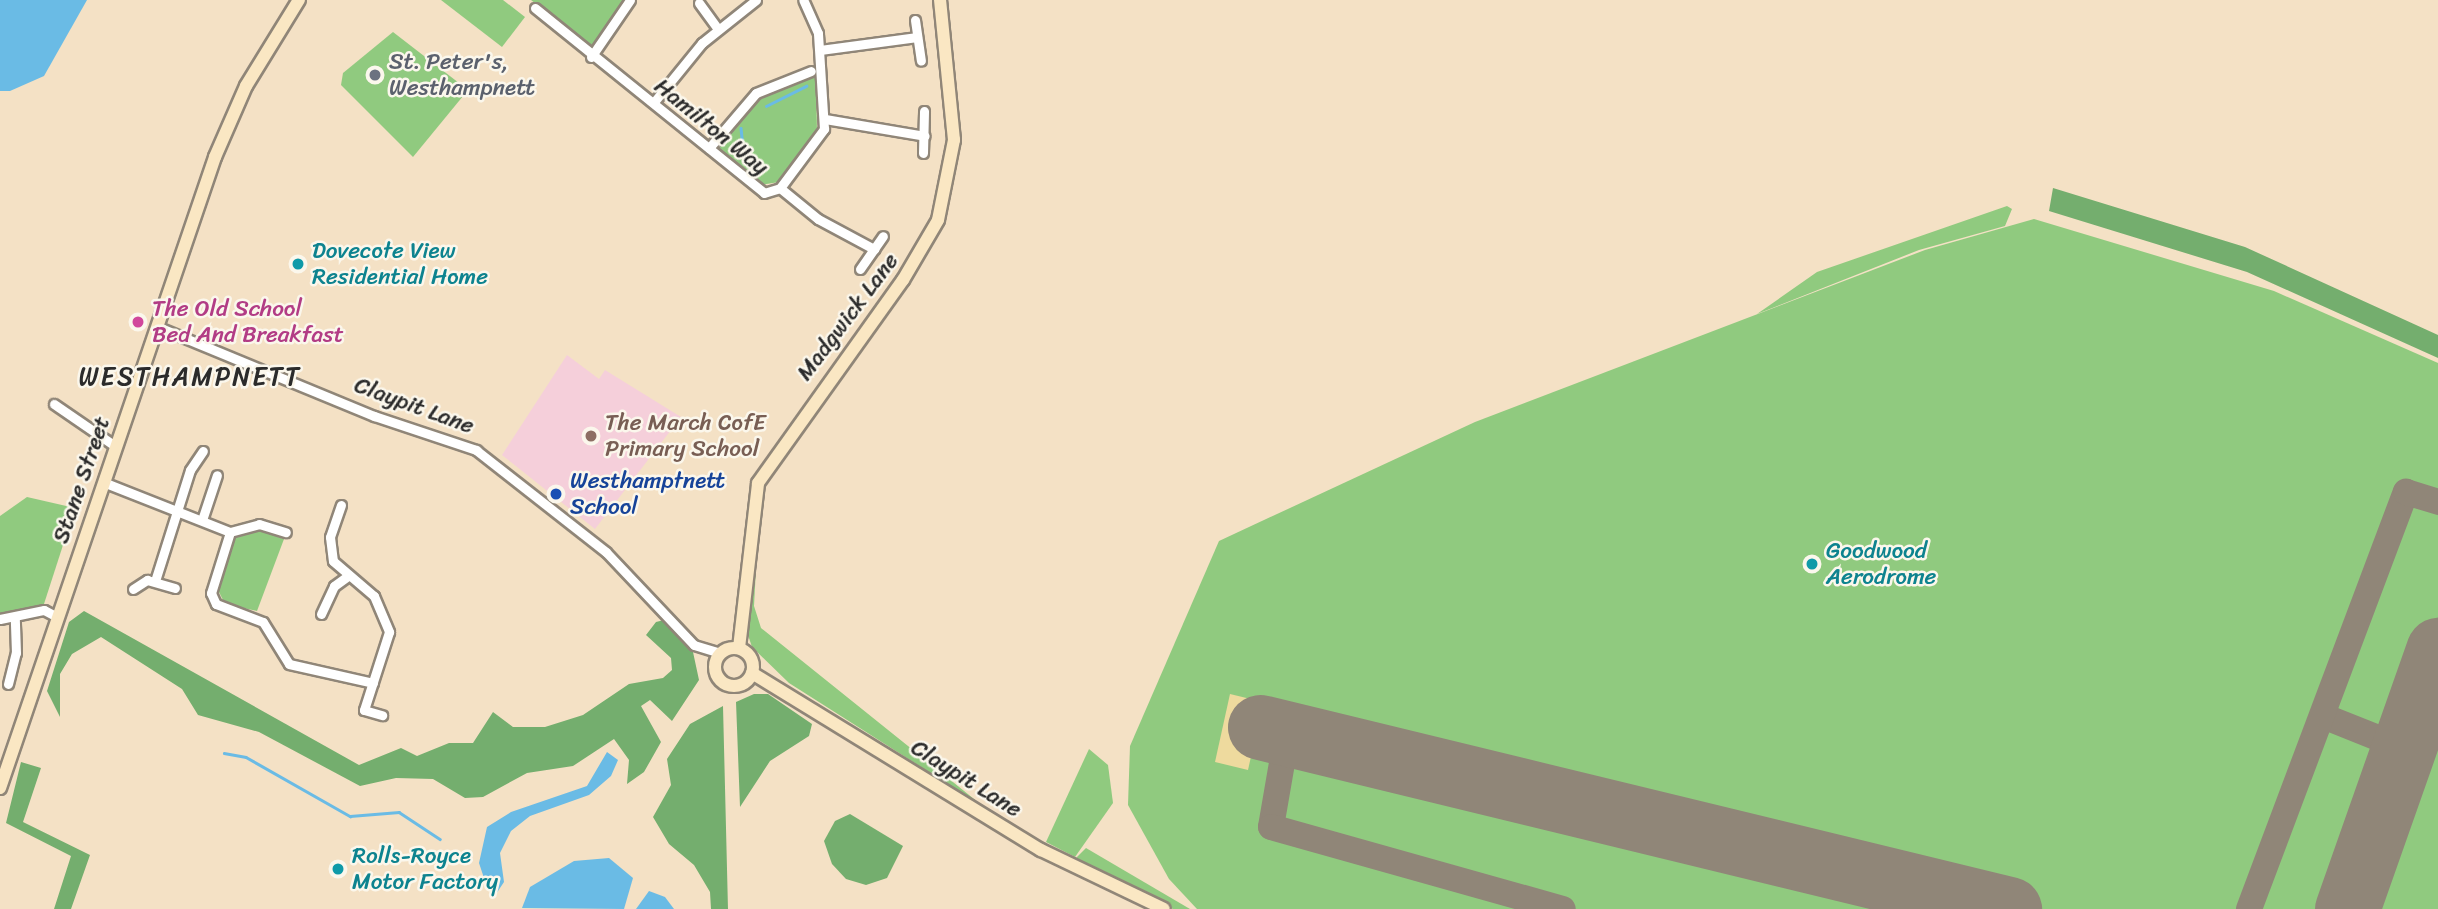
<!DOCTYPE html>
<style>
body{margin:0}
#map{position:relative;width:2438px;height:909px;overflow:hidden;background:#f4e1c5;font-family:Sriracha,sans-serif}
div>[style]{position:absolute}
[style*='--x']{left:calc(var(--x)*1px);top:calc(var(--y)*1px);width:calc(var(--w)*1px);rotate:calc(var(--a)*1deg)}
.built>*{inset:0;background:#f5cfda}
.green>*{inset:0;background:#90ca7f}
.forest>*{inset:0;background:#74ae6e}
.sand>*{inset:0;background:#eeda9e}
.water>*{inset:0;background:#6abbe5}
.stream>*{height:2.5px;margin:-1.25px;padding:0 1.25px;transform-origin:1.25px;border-radius:1.25px;background:#6abbe5}
.taxiway>*{height:26px;margin:-13px;padding:0 13px;transform-origin:13px;border-radius:13px;background:#908678}
.runway>*{height:65px;margin:-32.5px;padding:0 32.5px;transform-origin:32.5px;border-radius:32.5px;background:#908678}
.roads{filter:drop-shadow(2px 0 #908678) drop-shadow(-2px 0 #908678) drop-shadow(0 2px #908678) drop-shadow(0 -2px #908678)}
.street>*{height:9px;margin:-4.5px;padding:0 4.5px;transform-origin:4.5px;border-radius:4.5px;background:#fff}
.secondary>*{height:12px;margin:-6px;padding:0 6px;transform-origin:6px;border-radius:6px;background:#fae7c3}
.secondary>.ring{margin:-6px;padding:0;box-sizing:content-box;background:none;border:12px solid #fae7c3;border-radius:50%}
.dots>*{width:19px;height:19px;translate:-50% -50%;box-sizing:border-box;border:4px solid #fbf7ec;border-radius:50%}
span{translate:-50% -50%;white-space:nowrap;text-align:center;line-height:1.15;-webkit-text-stroke:5px #fbf7ec;paint-order:stroke}
.worship-label{font-size:23px;color:#5b616d}
.left{translate:0 -50%;text-align:left}
.street-label{font-size:23px;color:#2b2b2b}
.culture-label{font-size:23px;color:#0d838f}
.hotel-label{font-size:23px;color:#b23c85}
.education-label{font-size:23px;color:#785e54}
.transit-label{font-size:23px;color:#164399}
.quarter-label{font-size:26px;color:#2b2b2b;letter-spacing:2px}
</style>
<div id="map">
<div class="built">
<div style="clip-path:polygon(567px 355px,599px 379px,605px 370px,681px 417px,595px 529px,502px 455px)"></div>
</div>
<div class="green">
<div style="clip-path:polygon(441px 0,503px 0,525px 17px,502px 47px)"></div>
<div style="clip-path:polygon(531px 0,625px 0,592px 47px)"></div>
<div style="clip-path:polygon(393px 32px,468px 90px,413px 157px,341px 85px,343px 73px)"></div>
<div style="clip-path:polygon(816px 77px,817px 132px,779px 182px,760px 185px,717px 147px,752px 104px,792px 82px)"></div>
<div style="clip-path:polygon(2007px 206px,2012px 209px,2005px 226px,1919px 250px,1757px 314px,1817px 272px)"></div>
<div style="clip-path:polygon(2034px 219px,2274px 291px,2438px 363px,2438px 909px,1197px 909px,1169px 879px,1128px 805px,1130px 746px,1219px 541px,1475px 422px,1925px 250px)"></div>
<div style="clip-path:polygon(27px 497px,75px 508px,43px 607px,0 614px,0 516px)"></div>
<div style="clip-path:polygon(759px 512px,754px 606px,761px 628px,984px 807px,789px 683px,752px 647px,746px 629px)"></div>
<div style="clip-path:polygon(261px 531px,284px 539px,257px 611px,225px 604px,216px 586px,231px 539px)"></div>
<div style="clip-path:polygon(1089px 749px,1108px 765px,1113px 803px,1075px 857px,1046px 842px)"></div>
<div style="clip-path:polygon(1086px 848px,1190px 909px,1173px 909px,1075px 859px)"></div>
</div>
<div class="forest">
<div style="clip-path:polygon(2053px 188px,2245px 247px,2438px 335px,2438px 358px,2247px 272px,2049px 211px)"></div>
<div style="clip-path:polygon(84px 611px,359px 765px,401px 748px,417px 756px,449px 743px,473px 743px,493px 712px,513px 727px,545px 727px,583px 715px,629px 684px,663px 678px,672px 670px,671px 658px,646px 635px,656px 622px,664px 620px,693px 652px,699px 680px,672px 721px,650px 700px,641px 706px,661px 742px,644px 772px,627px 784px,629px 760px,614px 739px,573px 766px,527px 773px,483px 797px,465px 798px,433px 779px,396px 778px,360px 786px,259px 732px,198px 715px,182px 689px,101px 637px,72px 654px,60px 674px,60px 717px,47px 691px,69px 622px)"></div>
<div style="clip-path:polygon(754px 694px,768px 694px,812px 724px,809px 736px,770px 761px,740px 807px,736px 702px)"></div>
<div style="clip-path:polygon(723px 706px,728px 909px,711px 909px,710px 892px,694px 865px,669px 844px,653px 817px,671px 785px,667px 759px,690px 724px)"></div>
<div style="clip-path:polygon(21px 762px,41px 768px,23px 822px,90px 855px,71px 909px,54px 909px,71px 856px,6px 823px)"></div>
<div style="clip-path:polygon(850px 814px,903px 846px,887px 878px,866px 885px,846px 879px,832px 864px,824px 841px,835px 821px)"></div>
</div>
<div class="sand">
<div style="clip-path:polygon(1230px 694px,1263px 702px,1248px 770px,1215px 762px)"></div>
</div>
<div class="water">
<div style="clip-path:polygon(0 0,87px 0,44px 76px,10px 91px,0 91px)"></div>
<div style="clip-path:polygon(607px 752px,618px 760px,611px 776px,589px 795px,530px 816px,511px 831px,500px 853px,504px 882px,496px 894px,488px 890px,479px 863px,487px 827px,511px 812px,587px 786px)"></div>
<div style="clip-path:polygon(609px 858px,633px 878px,624px 909px,522px 908px,530px 887px,574px 861px)"></div>
<div style="clip-path:polygon(649px 891px,665px 897px,674px 909px,636px 909px)"></div>
</div>
<div class="stream">
<div style="--x:766;--y:106;--w:45;--a:-26.6"></div>
<div style="--x:741;--y:128;--w:20;--a:84"></div>
<div style="--x:743;--y:148;--w:16;--a:43"></div>
<div style="--x:224;--y:753;--w:22;--a:10"></div>
<div style="--x:246;--y:757;--w:120;--a:29.6"></div>
<div style="--x:350;--y:816;--w:49;--a:-4.7"></div>
<div style="--x:399;--y:812;--w:49;--a:33.4"></div>
</div>
<div class="taxiway">
<div style="--x:2323;--y:716;--w:86;--a:21.8"></div>
<div style="--x:1287;--y:734;--w:94;--a:99.8"></div>
<div style="--x:1271;--y:827;--w:303;--a:15.7"></div>
<div style="--x:2249;--y:909;--w:446;--a:-69.4"></div>
<div style="--x:2406;--y:492;--w:34;--a:17"></div>
</div>
<div class="runway">
<div style="--x:1260;--y:727;--w:771;--a:13.66"></div>
<div style="--x:2347;--y:909;--w:275;--a:-70.6"></div>
</div>
<div class="roads">
<div class="street">
<div style="--x:699;--y:3;--w:32;--a:54"></div>
<div style="--x:535;--y:8;--w:294;--a:38.9"></div>
<div style="--x:764;--y:193;--w:17;--a:-17"></div>
<div style="--x:780;--y:188;--w:74;--a:-53.3"></div>
<div style="--x:824;--y:129;--w:96;--a:-93.6"></div>
<div style="--x:818;--y:33;--w:36;--a:-114"></div>
<div style="--x:915;--y:20;--w:41;--a:81.7"></div>
<div style="--x:820;--y:50;--w:98;--a:-7.6"></div>
<div style="--x:591;--y:57;--w:69;--a:-55.6"></div>
<div style="--x:654;--y:102;--w:76;--a:-50.9"></div>
<div style="--x:702;--y:43;--w:69;--a:-38.5"></div>
<div style="--x:825;--y:119;--w:101;--a:9.6"></div>
<div style="--x:709;--y:148;--w:72;--a:-49.5"></div>
<div style="--x:756;--y:93;--w:59;--a:-21.8"></div>
<div style="--x:923;--y:153;--w:42;--a:-88.6"></div>
<div style="--x:780;--y:188;--w:49;--a:39.2"></div>
<div style="--x:818;--y:219;--w:64;--a:28.2"></div>
<div style="--x:860;--y:269;--w:40;--a:-55.1"></div>
<div style="--x:158;--y:327;--w:234;--a:22.4"></div>
<div style="--x:374;--y:416;--w:108;--a:18.4"></div>
<div style="--x:476;--y:450;--w:165;--a:38.1"></div>
<div style="--x:606;--y:552;--w:128;--a:46.6"></div>
<div style="--x:694;--y:645;--w:27;--a:17"></div>
<div style="--x:54;--y:404;--w:74;--a:34.5"></div>
<div style="--x:103;--y:482;--w:136;--a:21.5"></div>
<div style="--x:341;--y:505;--w:34;--a:109"></div>
<div style="--x:330;--y:537;--w:24;--a:83"></div>
<div style="--x:333;--y:561;--w:54;--a:40.5"></div>
<div style="--x:374;--y:596;--w:39;--a:67"></div>
<div style="--x:389;--y:632;--w:82;--a:107.8"></div>
<div style="--x:364;--y:710;--w:19;--a:16"></div>
<div style="--x:203;--y:517;--w:44;--a:-71.6"></div>
<div style="--x:230;--y:532;--w:64;--a:107.3"></div>
<div style="--x:211;--y:593;--w:12;--a:66"></div>
<div style="--x:216;--y:604;--w:50;--a:21"></div>
<div style="--x:263;--y:622;--w:49;--a:58.2"></div>
<div style="--x:289;--y:664;--w:86;--a:12.7"></div>
<div style="--x:230;--y:532;--w:30;--a:-15"></div>
<div style="--x:259;--y:524;--w:28;--a:17"></div>
<div style="--x:155;--y:581;--w:116;--a:-72.5"></div>
<div style="--x:190;--y:470;--w:23;--a:-56"></div>
<div style="--x:133;--y:589;--w:17;--a:-33"></div>
<div style="--x:147;--y:580;--w:29;--a:16"></div>
<div style="--x:321;--y:614;--w:31;--a:-65"></div>
<div style="--x:334;--y:586;--w:17;--a:-36"></div>
<div style="--x:0;--y:619;--w:45;--a:-11.6"></div>
<div style="--x:44;--y:610;--w:15;--a:28"></div>
<div style="--x:8;--y:684;--w:32;--a:-76"></div>
<div style="--x:16;--y:653;--w:36;--a:-92"></div>
</div>
<div class="secondary">
<div class="ring" style="left:715px;top:648px;width:26px;height:26px"></div>
<div style="--x:739;--y:648;--w:166;--a:-83.4"></div>
<div style="--x:758;--y:483;--w:249;--a:-54.5"></div>
<div style="--x:903;--y:280;--w:69;--a:-59.7"></div>
<div style="--x:938;--y:220;--w:82;--a:-78.7"></div>
<div style="--x:954;--y:140;--w:141;--a:-95.7"></div>
<div style="--x:752;--y:673;--w:339;--a:31.5"></div>
<div style="--x:1041;--y:850;--w:136;--a:25.6"></div>
<div style="--x:0;--y:788;--w:667;--a:-71.18"></div>
<div style="--x:215;--y:157;--w:77;--a:-66.4"></div>
<div style="--x:246;--y:86;--w:101;--a:-58.4"></div>
</div>
</div>
<div class="dots">
<div style="left:375px;top:75px;background:#6b7280"></div>
<div style="left:298px;top:264px;background:#0f9aa8"></div>
<div style="left:138px;top:322px;background:#d1479c"></div>
<div style="left:591px;top:436px;background:#8d6e63"></div>
<div style="left:556px;top:494px;background:#1a4fb4"></div>
<div style="left:1812px;top:564px;background:#0f9aa8"></div>
<div style="left:338px;top:869px;background:#0f9aa8"></div>
</div>
<div class="worship-label">
<span class="left" style="left:389px;top:75px">St. Peter's,<br>Westhampnett</span>
</div>
<div class="street-label">
<span style="left:711px;top:127px;rotate:39deg">Hamilton Way</span>
<span style="left:848px;top:317px;rotate:-53deg">Madgwick Lane</span>
<span style="left:414px;top:406px;rotate:20deg">Claypit Lane</span>
<span style="left:82px;top:480px;rotate:-71deg">Stane Street</span>
<span style="left:966px;top:779px;rotate:32deg">Claypit Lane</span>
</div>
<div class="culture-label">
<span class="left" style="left:312px;top:264px">Dovecote View<br>Residential Home</span>
<span class="left" style="left:1826px;top:564px">Goodwood<br>Aerodrome</span>
<span class="left" style="left:352px;top:869px">Rolls-Royce<br>Motor Factory</span>
</div>
<div class="hotel-label">
<span class="left" style="left:152px;top:322px">The Old School<br>Bed And Breakfast</span>
</div>
<div class="education-label">
<span class="left" style="left:605px;top:436px">The March CofE<br>Primary School</span>
</div>
<div class="transit-label">
<span class="left" style="left:570px;top:494px">Westhamptnett<br>School</span>
</div>
<div class="quarter-label">
<span style="left:190px;top:377px">WESTHAMPNETT</span>
</div>
</div>
